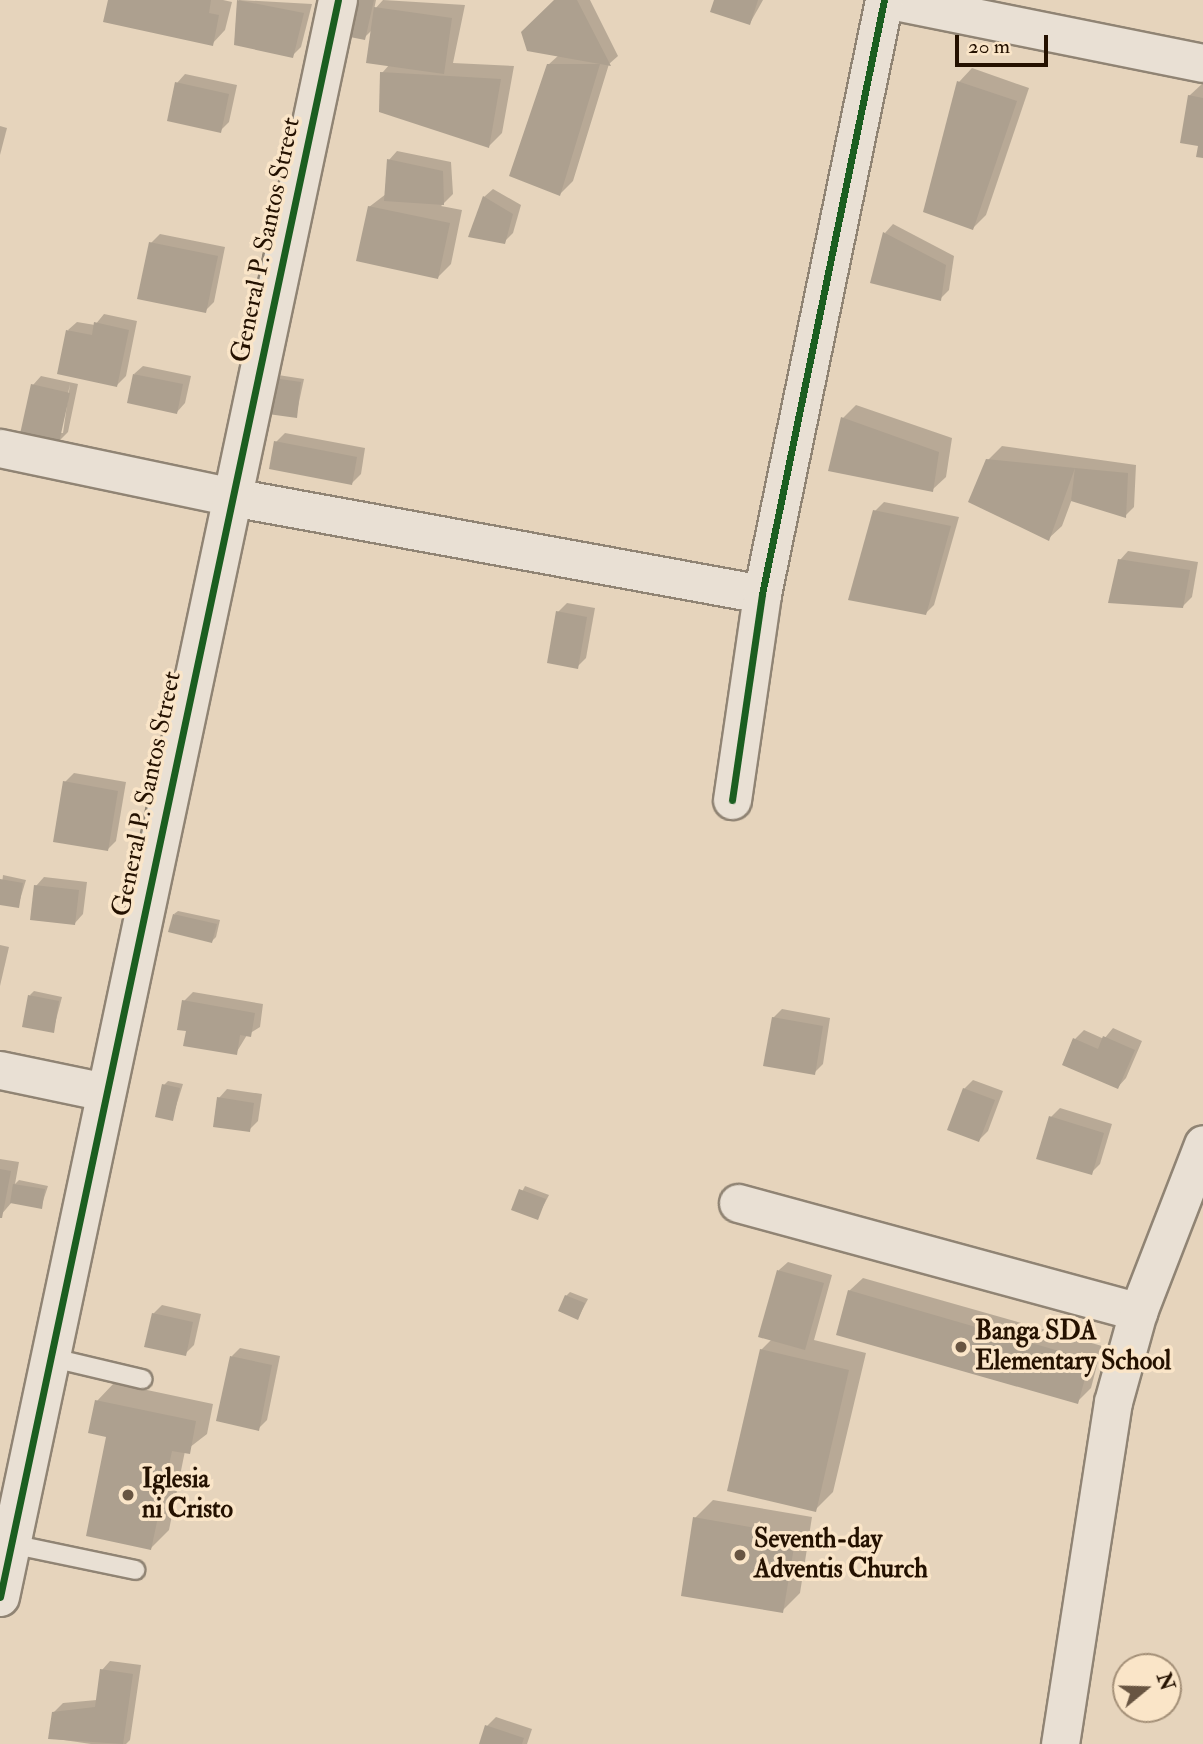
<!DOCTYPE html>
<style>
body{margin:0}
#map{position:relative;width:1203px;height:1744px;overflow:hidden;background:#e6d4bc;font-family:"IM FELL Double Pica",serif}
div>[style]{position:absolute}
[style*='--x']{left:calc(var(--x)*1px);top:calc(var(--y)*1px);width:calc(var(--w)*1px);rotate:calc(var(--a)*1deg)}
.shadow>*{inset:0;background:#0003}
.building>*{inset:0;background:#ada08f}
.roads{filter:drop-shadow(2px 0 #908474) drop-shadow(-2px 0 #908474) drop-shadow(0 2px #908474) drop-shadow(0 -2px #908474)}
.lane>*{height:18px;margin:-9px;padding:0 9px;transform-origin:9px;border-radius:9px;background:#e9e0d4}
.street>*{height:37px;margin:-18.5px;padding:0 18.5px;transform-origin:18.5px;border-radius:18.5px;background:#e9e0d4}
.secondary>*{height:38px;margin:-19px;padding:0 19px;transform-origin:19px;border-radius:19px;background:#e9e0d4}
.cycleway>*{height:7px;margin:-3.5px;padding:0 3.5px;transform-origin:3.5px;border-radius:3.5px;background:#1b5e20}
.dots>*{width:19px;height:19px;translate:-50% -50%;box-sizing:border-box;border:4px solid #fae5c8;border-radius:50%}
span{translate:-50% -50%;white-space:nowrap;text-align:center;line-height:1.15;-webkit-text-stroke:7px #fae5c8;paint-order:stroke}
.street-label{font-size:26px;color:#241100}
.poi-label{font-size:26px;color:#241100;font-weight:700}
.left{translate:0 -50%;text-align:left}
.north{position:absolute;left:1112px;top:1653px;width:70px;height:70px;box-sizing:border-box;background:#fae5c8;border:2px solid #a49078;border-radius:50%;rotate:71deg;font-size:19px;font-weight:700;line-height:28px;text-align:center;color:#241100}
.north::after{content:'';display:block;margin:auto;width:24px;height:32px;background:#685542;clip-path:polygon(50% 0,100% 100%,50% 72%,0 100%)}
.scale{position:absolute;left:955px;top:35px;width:93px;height:32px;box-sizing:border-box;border:4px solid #241100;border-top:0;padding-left:9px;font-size:21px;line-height:24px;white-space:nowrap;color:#241100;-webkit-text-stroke:5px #fae5c8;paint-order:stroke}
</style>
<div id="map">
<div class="shadow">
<div style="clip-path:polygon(110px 0,223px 0,232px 2px,225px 30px,212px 44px)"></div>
<div style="clip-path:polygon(239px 0,312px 4px,301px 47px,292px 56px,236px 44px)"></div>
<div style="clip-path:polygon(360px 0,376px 0,374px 10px,383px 0,465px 5px,453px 63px,514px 66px,502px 133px,489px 146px,382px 73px,390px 64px,372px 30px,364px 38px)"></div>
<div style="clip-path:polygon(556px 0,590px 0,618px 56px,609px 64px,573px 181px,560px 194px,548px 65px,559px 55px)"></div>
<div style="clip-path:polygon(716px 0,763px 0,750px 23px)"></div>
<div style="clip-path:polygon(972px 68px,1029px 88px,986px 215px,973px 228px,959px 82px)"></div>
<div style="clip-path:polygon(185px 74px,237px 85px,229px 122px,220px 131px,177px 83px)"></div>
<div style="clip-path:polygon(1203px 83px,1203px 156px,1189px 96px)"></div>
<div style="clip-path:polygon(0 126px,7px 128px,0 155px)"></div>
<div style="clip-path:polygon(397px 151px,451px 162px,453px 194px,441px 206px,462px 210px,451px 264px,438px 277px,369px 207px,386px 194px,389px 160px)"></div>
<div style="clip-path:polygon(493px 189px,521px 205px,513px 233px,504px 242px,484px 197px)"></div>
<div style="clip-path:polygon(893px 224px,954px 256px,949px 290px,940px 299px,885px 233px)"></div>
<div style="clip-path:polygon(160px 234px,225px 247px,214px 302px,205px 311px,151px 243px)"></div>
<div style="clip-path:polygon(104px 314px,137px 321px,126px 376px,117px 385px,68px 330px,77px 322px,95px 325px)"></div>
<div style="clip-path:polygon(143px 366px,191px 376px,185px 403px,177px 412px,134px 374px)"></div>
<div style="clip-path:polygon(278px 375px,304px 379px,296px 416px,270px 412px)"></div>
<div style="clip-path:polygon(evenodd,41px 376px,78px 384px,68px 432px,59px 441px,33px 385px,41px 376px,70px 384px,63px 433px,60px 433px,70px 384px)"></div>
<div style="clip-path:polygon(856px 405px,952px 438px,946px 477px,932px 490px,843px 418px)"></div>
<div style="clip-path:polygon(285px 433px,365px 448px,361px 474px,352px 483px,276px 442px)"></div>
<div style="clip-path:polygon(1002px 446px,1136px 465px,1134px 507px,1125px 516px,1072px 499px,1062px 526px,1048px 539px,988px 460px)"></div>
<div style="clip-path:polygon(884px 502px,959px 517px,934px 605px,925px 614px,875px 511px)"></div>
<div style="clip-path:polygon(1128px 551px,1198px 562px,1192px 597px,1183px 606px,1120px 560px)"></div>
<div style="clip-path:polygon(567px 603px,595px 608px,586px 658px,577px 667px,558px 612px)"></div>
<div style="clip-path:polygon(74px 773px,126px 782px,116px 841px,107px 850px,65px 782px)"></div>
<div style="clip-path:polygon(3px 875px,26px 880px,18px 906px,0 903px)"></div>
<div style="clip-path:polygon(44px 877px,87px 882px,83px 914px,75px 923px,36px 886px)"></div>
<div style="clip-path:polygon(178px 911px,220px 920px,216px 937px,212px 941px,174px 914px)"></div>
<div style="clip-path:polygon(0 945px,9px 947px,0 986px)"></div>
<div style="clip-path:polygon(34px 991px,62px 997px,53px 1031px,30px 995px)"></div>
<div style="clip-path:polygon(193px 992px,263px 1004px,260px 1027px,247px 1035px,236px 1053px,188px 1030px,184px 1001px)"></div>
<div style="clip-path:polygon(782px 1009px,830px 1018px,823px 1064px,814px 1073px,773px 1018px)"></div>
<div style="clip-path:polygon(1113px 1028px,1142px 1041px,1126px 1078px,1118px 1087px,1075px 1039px,1084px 1030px,1104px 1039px)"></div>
<div style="clip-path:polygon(973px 1080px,1003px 1091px,988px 1131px,979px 1140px,964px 1089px)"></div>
<div style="clip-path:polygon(168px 1081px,183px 1084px,172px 1119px,164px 1085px)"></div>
<div style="clip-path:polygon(227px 1089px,262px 1094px,258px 1121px,249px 1130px,219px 1098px)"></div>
<div style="clip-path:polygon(1060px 1108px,1112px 1124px,1100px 1164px,1091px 1173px,1051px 1117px)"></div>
<div style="clip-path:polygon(0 1159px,19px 1162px,15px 1184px,19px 1180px,48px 1186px,41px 1207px,12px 1202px,0 1216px)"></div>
<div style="clip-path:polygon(525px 1186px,549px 1195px,537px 1218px,513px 1209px)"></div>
<div style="clip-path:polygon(788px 1262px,832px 1275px,814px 1340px,866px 1353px,833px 1492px,815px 1510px,761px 1350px,772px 1339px,760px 1336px,779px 1270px)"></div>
<div style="clip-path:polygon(863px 1278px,1102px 1346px,1091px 1388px,1077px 1402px,849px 1291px)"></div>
<div style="clip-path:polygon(570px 1292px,588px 1299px,578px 1318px,566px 1296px)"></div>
<div style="clip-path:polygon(162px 1305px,201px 1314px,194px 1345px,185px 1354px,153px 1314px)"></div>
<div style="clip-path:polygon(240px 1348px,280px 1356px,267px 1420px,258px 1429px,232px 1356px)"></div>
<div style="clip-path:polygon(114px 1383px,213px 1404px,207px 1434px,185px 1451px,169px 1530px,151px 1548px,97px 1401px)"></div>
<div style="clip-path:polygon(713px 1500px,812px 1517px,800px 1593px,782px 1611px,695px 1518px)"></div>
<div style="clip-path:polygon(110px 1661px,141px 1665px,130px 1740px,126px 1744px,91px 1744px,50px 1738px,54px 1712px,63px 1703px,97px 1700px,102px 1670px)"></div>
<div style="clip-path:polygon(496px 1717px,532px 1729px,527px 1744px,481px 1744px,487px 1726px)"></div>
</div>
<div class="building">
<div style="clip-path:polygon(108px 0,211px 0,209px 13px,219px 15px,213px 46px,103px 22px)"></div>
<div style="clip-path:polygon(237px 0,304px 13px,293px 58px,234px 45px)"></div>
<div style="clip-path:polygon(358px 0,374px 0,365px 40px,350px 37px)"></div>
<div style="clip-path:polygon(554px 0,577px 0,611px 66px,600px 64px,560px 196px,509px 176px,547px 64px,600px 64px,527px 51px,521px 32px)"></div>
<div style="clip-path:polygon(714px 0,758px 0,750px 25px,710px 12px)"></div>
<div style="clip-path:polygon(374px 7px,452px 18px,444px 74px,366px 63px)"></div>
<div style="clip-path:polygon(380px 72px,501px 79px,489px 148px,379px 112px)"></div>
<div style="clip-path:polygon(957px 81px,1017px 101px,973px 230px,923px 212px)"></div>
<div style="clip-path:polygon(175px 82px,229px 94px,221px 133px,167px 121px)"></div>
<div style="clip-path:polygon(1188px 95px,1203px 98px,1203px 158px,1196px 157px,1198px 146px,1180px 143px)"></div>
<div style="clip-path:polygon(387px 159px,443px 171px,444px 205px,384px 201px)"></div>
<div style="clip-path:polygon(483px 196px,513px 214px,505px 244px,468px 237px)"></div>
<div style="clip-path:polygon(368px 206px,450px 223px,438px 279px,356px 261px)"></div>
<div style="clip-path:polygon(883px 232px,946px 265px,941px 301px,870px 283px)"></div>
<div style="clip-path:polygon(149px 242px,218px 256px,206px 313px,137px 299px)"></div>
<div style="clip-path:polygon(94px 322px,129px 330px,117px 387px,57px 374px,66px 330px,92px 335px)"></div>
<div style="clip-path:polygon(133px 374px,183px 384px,177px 414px,127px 403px)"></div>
<div style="clip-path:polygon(273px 378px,301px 382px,297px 418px,268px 414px)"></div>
<div style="clip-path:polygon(31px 384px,70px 393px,59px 443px,20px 434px)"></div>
<div style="clip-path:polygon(841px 417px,939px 452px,933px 492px,828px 471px)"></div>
<div style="clip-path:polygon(274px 441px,357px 457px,352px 485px,269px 469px)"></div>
<div style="clip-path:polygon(986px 459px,1075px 468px,1049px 541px,968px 502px)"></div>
<div style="clip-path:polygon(1075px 468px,1128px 473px,1126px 518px,1071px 501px)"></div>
<div style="clip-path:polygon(873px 510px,951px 526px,926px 615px,848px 600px)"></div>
<div style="clip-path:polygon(1118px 559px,1190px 570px,1183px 608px,1108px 603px)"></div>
<div style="clip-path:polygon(556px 611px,587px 617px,578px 669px,547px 663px)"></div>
<div style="clip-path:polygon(63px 781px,118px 791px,108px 851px,53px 842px)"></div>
<div style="clip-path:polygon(0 879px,23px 883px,19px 908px,0 905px)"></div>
<div style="clip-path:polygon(34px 885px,79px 890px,75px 925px,30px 920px)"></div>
<div style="clip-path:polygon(173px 914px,217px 924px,212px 943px,168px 932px)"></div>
<div style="clip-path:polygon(28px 995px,59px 1001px,54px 1033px,22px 1027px)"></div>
<div style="clip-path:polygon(182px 1000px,255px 1013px,251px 1037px,240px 1035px,237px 1055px,183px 1046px,186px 1031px,177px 1030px)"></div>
<div style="clip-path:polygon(772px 1017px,823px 1026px,815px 1075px,763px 1066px)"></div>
<div style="clip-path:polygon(1103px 1036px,1135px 1050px,1118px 1089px,1062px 1065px,1073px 1038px,1098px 1049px)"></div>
<div style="clip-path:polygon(162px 1084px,180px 1088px,173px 1121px,155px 1117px)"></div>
<div style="clip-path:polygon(963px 1088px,995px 1100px,979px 1142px,947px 1130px)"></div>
<div style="clip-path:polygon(217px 1097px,254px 1103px,250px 1132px,213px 1127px)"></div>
<div style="clip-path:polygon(1049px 1116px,1104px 1133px,1092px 1175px,1036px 1159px)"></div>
<div style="clip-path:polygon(0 1169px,11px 1171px,2px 1218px,0 1218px)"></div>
<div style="clip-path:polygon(13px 1184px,45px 1189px,42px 1209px,10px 1203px)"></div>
<div style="clip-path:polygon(519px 1189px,546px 1199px,538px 1220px,511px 1210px)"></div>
<div style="clip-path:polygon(777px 1270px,824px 1283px,805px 1350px,758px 1337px)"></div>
<div style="clip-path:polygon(848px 1290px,1090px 1360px,1078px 1404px,836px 1335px)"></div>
<div style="clip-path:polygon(565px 1295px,585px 1303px,578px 1320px,558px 1311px)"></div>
<div style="clip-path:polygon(152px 1313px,193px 1322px,186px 1356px,144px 1347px)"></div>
<div style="clip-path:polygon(760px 1349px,849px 1370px,816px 1512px,727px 1491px)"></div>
<div style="clip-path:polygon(230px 1356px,272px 1365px,259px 1431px,216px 1421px)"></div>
<div style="clip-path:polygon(95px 1400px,196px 1421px,190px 1454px,172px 1451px,151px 1550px,86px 1536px,106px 1437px,88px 1433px)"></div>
<div style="clip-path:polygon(693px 1517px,796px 1535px,783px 1613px,681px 1596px)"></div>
<div style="clip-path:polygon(100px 1669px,133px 1674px,123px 1744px,48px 1739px,52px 1712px,95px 1707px)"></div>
<div style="clip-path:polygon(485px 1725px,524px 1738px,522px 1744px,479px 1744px)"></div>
</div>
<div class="roads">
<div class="lane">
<div style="--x:49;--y:1357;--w:96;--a:13.3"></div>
<div style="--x:11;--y:1544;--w:127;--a:11.8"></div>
</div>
<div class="street">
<div style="--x:890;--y:0;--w:319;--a:11.4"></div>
<div style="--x:0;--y:448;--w:237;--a:11.9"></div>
<div style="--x:232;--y:497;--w:539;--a:10.37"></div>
<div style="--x:732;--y:800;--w:208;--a:-81.7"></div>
<div style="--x:762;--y:594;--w:606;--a:-78.39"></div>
<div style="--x:0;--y:1070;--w:107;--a:11.8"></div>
<div style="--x:738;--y:1203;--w:415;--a:15.2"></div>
<div style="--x:1060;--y:1744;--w:346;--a:-81.2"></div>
<div style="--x:1113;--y:1402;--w:93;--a:-74.5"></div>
<div style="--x:1138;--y:1312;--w:180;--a:-68.8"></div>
</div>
<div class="secondary">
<div style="--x:0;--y:1597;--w:1632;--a:-78.05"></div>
</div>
</div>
<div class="cycleway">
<div style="--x:732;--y:800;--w:208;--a:-81.7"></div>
<div style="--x:762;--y:594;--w:606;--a:-78.39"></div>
<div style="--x:0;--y:1597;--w:1632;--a:-78.05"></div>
</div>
<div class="dots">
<div style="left:961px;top:1347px;background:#685542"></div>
<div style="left:128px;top:1495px;background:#685542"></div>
<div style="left:740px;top:1555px;background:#685542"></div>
</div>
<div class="street-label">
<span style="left:266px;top:240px;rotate:-78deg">General P. Santos Street</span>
<span style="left:147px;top:794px;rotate:-78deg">General P. Santos Street</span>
</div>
<div class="poi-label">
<span class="left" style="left:975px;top:1347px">Banga SDA<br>Elementary School</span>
<span class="left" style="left:142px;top:1495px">Iglesia<br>ni Cristo</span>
<span class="left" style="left:754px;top:1555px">Seventh-day<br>Adventis Church</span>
</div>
<div class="north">N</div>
<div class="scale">20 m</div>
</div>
